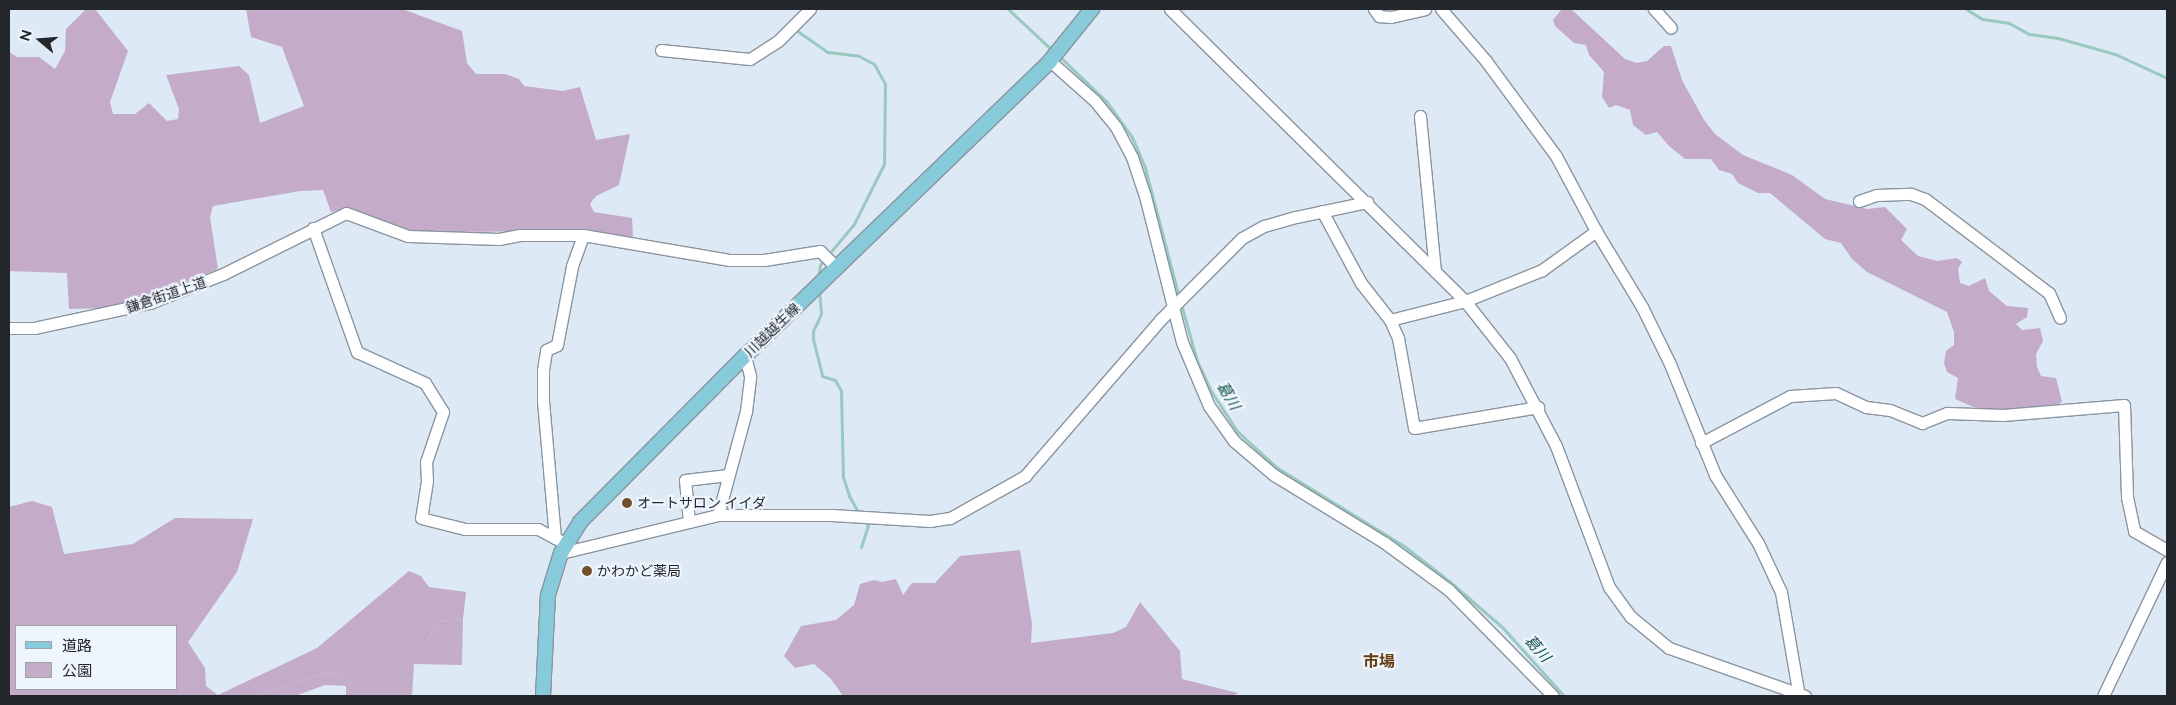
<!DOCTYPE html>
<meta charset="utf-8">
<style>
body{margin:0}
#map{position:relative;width:2176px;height:705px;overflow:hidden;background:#dde9f5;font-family:Raleway,"Noto Sans JP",sans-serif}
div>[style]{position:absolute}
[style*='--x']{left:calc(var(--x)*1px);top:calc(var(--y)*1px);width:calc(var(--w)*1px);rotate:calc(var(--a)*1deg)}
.green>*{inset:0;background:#c3adc9}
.forest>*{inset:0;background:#c4abca}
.stream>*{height:3px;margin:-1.5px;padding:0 1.5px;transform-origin:1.5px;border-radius:1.5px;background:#99c9bf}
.roads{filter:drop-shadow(1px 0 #8a95a0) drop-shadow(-1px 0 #8a95a0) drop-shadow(0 1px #8a95a0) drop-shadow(0 -1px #8a95a0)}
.minor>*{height:11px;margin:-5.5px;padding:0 5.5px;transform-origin:5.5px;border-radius:5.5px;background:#fff}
.major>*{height:14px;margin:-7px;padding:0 7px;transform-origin:7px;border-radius:7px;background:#87cbda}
.dots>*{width:14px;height:14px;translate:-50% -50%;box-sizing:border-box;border:2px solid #eef5fd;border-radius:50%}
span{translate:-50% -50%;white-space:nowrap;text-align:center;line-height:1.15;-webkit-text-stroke:4.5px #eef5fd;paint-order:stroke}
.street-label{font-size:14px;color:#23272c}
.poi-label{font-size:14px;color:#23272c}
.left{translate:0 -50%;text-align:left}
.water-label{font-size:15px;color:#14554c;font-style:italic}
.quarter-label{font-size:16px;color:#653c10;font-weight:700}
.frame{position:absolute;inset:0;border:10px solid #23272c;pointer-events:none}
.legend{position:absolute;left:15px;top:625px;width:162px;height:65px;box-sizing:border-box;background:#eef5fd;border:1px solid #9da3a9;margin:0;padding:6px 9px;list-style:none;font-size:15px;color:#23272c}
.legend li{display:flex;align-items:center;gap:10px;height:25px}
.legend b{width:25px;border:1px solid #9da3a9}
.north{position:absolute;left:15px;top:15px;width:50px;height:50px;-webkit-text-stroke:4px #eef5fd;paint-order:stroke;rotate:288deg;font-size:14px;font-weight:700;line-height:20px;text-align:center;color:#23272c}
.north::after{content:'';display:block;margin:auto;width:18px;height:22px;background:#23272c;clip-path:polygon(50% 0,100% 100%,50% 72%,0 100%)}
</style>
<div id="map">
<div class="green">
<div style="clip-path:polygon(463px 619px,462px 665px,414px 664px,412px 696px,346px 696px,346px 686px,325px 685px,295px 696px,252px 696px,327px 672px,340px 674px,355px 685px,414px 664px,438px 621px)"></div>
</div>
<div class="forest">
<div style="clip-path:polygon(86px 9px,95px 9px,128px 51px,110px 102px,113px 114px,135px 114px,149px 103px,167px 121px,178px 119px,179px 109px,166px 75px,239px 66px,249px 75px,260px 123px,304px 106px,282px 47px,251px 37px,246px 9px,402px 9px,462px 31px,467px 63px,476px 74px,505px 74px,519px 79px,524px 86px,563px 91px,580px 87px,596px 140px,630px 134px,619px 185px,596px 196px,590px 204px,594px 212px,632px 218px,633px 238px,582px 231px,445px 232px,407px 230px,347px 208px,331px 212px,323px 190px,300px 191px,213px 206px,210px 217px,218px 269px,143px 299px,105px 308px,69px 309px,67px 273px,9px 271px,9px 52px,17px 57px,39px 57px,55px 69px,65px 51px,66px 29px)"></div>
<div style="clip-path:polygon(1562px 9px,1571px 9px,1625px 59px,1637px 63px,1647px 61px,1664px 46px,1671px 46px,1682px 80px,1704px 120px,1715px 134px,1743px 155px,1792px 175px,1825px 199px,1867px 209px,1885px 207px,1907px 229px,1901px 240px,1918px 256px,1937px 261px,1957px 258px,1962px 262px,1958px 269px,1960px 283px,1969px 286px,1985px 278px,1989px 291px,2007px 306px,2028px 308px,2027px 317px,2016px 324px,2022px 330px,2040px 328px,2043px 341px,2036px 354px,2037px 367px,2041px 376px,2056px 378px,2062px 402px,2055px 407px,2032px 409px,1978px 409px,1955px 399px,1958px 378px,1947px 372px,1944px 363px,1946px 351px,1954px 345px,1954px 332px,1947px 312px,1867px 272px,1852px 259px,1841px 243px,1825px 239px,1770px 193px,1758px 193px,1738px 183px,1732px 174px,1719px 170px,1711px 159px,1685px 159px,1669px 146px,1657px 132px,1646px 135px,1633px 125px,1630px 110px,1616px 105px,1609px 108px,1602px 97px,1604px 72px,1589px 55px,1586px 45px,1574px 43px,1555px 26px,1553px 20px)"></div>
<div style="clip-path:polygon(evenodd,32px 501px,52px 507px,64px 554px,133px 544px,175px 518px,253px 519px,237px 572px,188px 642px,205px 668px,206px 686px,218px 695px,317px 648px,409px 571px,421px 576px,429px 587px,466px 592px,463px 619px,438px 621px,414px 664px,374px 684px,355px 685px,340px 674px,327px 672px,252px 696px,9px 696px,9px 507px,32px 501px,16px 626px,176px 626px,176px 689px,16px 689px,16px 626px)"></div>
<div style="clip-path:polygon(1020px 550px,1032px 624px,1031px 643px,1113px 633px,1126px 627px,1140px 602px,1180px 651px,1182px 679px,1238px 693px,1234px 696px,843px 696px,831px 679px,814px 664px,795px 668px,784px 656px,801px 626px,836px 620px,854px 605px,860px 584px,874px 580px,882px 582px,896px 579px,903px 595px,912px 583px,935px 583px,960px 556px)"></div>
</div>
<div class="stream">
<div style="--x:1008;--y:9;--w:62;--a:43"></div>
<div style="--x:1966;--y:9;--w:19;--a:32"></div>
<div style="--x:1982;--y:19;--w:27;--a:8"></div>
<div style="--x:2009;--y:23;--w:23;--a:29"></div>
<div style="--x:2029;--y:34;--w:29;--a:8"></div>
<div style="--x:2058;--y:38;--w:59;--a:15.7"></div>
<div style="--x:2115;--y:54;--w:57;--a:24.8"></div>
<div style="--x:796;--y:30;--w:39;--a:35"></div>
<div style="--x:828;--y:52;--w:31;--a:7"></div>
<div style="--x:859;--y:56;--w:17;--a:28"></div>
<div style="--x:874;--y:64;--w:23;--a:61"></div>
<div style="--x:885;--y:84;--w:80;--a:90.7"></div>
<div style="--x:884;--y:164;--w:67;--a:116.6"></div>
<div style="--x:854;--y:224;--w:39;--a:130"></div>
<div style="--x:1058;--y:55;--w:68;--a:43.8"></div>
<div style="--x:1107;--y:102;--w:43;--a:54.5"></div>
<div style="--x:1132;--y:137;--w:34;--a:67"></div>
<div style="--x:1145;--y:168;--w:134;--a:75.3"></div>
<div style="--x:818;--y:278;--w:13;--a:-81"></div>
<div style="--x:820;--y:265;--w:8;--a:-50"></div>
<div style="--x:819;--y:290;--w:24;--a:85"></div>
<div style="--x:821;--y:314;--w:19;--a:115"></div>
<div style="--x:813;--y:331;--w:8;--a:90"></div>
<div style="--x:813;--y:339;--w:38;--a:76"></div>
<div style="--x:822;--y:376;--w:14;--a:17"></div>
<div style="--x:835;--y:380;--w:13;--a:61"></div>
<div style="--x:841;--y:391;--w:86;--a:88.7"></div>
<div style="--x:843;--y:477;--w:20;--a:72"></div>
<div style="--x:849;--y:496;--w:20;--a:60"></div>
<div style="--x:1181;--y:304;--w:59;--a:74.3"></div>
<div style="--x:1197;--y:361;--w:33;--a:65"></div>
<div style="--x:1211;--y:391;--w:48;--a:57"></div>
<div style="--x:1237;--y:431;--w:53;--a:42.7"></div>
<div style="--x:1276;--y:467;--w:150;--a:31.7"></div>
<div style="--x:1404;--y:546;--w:57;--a:37.9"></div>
<div style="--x:1449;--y:581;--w:72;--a:41"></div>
<div style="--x:1503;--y:628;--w:91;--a:48.1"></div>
<div style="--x:861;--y:547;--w:22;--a:-72"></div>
<div style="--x:868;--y:526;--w:7;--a:-124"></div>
</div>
<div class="roads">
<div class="minor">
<div style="--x:1170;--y:9;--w:415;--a:44.7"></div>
<div style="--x:1465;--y:301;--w:73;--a:51.7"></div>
<div style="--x:1510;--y:358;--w:99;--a:62.4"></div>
<div style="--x:1556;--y:446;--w:151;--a:69.4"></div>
<div style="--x:1609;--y:587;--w:37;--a:54"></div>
<div style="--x:1631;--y:617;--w:49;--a:39.2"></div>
<div style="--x:1669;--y:648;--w:144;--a:19.4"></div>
<div style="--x:1374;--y:9;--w:9;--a:54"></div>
<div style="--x:1379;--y:16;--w:12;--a:5"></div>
<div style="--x:1391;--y:17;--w:35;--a:-13"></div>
<div style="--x:1441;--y:9;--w:69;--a:49.1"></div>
<div style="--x:1486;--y:61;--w:118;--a:53.6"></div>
<div style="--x:1556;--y:156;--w:85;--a:61.9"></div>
<div style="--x:1596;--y:231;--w:89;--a:58.8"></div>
<div style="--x:1642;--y:307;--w:64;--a:63.8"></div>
<div style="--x:1670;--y:364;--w:120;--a:67.9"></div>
<div style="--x:1715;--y:475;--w:80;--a:57.7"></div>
<div style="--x:1758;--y:543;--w:54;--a:64.9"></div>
<div style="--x:1781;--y:592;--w:106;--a:80.2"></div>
<div style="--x:1654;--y:9;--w:25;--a:48"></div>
<div style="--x:661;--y:50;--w:89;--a:5.8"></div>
<div style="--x:750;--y:59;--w:33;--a:-33"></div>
<div style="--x:778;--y:41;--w:45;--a:-45"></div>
<div style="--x:1050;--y:61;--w:60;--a:41.6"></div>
<div style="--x:1095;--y:101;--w:33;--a:51"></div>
<div style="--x:1116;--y:127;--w:34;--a:62"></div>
<div style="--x:1132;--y:157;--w:41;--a:71.6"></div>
<div style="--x:1145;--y:196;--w:151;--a:75.8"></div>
<div style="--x:1182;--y:342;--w:69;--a:67.1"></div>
<div style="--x:1209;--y:406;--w:43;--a:54.5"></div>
<div style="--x:1234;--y:441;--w:52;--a:40.4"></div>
<div style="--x:1274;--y:475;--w:130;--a:31.5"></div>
<div style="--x:1385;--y:543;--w:79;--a:36.3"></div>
<div style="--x:1449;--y:590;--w:148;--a:45.5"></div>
<div style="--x:1420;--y:116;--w:156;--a:84.5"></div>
<div style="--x:1859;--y:201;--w:18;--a:-19"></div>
<div style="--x:1876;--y:195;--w:35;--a:-2"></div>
<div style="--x:1911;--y:194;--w:15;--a:20"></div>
<div style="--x:1925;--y:199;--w:156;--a:37.2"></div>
<div style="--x:2049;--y:293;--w:27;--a:66"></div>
<div style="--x:1322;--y:211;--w:82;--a:61.6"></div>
<div style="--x:1361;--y:283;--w:47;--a:51.9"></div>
<div style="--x:1390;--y:320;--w:20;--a:66"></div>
<div style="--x:1398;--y:338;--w:91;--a:79.9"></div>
<div style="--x:1414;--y:428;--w:126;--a:-9.6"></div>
<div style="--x:313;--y:228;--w:132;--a:70.5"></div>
<div style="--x:357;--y:352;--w:75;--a:24.5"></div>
<div style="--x:425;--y:383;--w:34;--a:58"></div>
<div style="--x:443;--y:412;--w:53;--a:108.8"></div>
<div style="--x:426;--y:462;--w:19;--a:87"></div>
<div style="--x:427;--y:481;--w:37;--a:99"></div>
<div style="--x:421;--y:518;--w:45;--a:14"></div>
<div style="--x:465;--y:529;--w:73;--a:0"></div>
<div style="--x:538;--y:529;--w:19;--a:28"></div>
<div style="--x:1390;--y:320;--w:77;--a:-14.2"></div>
<div style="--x:1465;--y:301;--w:83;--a:-21.9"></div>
<div style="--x:1542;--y:270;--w:67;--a:-35.8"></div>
<div style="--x:9;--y:328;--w:25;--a:0"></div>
<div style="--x:34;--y:328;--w:119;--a:-12.2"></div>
<div style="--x:150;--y:303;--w:79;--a:-21.7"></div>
<div style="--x:223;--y:274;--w:137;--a:-26.4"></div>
<div style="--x:346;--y:213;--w:66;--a:20.4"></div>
<div style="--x:408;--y:236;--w:91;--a:1.9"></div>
<div style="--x:499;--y:239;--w:21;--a:-11"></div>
<div style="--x:520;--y:235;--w:63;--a:0"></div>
<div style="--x:583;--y:235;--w:149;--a:9.7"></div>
<div style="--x:730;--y:260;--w:34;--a:0"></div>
<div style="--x:764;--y:260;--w:57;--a:-9.1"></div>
<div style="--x:820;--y:251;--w:24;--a:45"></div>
<div style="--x:1701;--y:443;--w:101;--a:-27.8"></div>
<div style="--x:1790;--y:396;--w:46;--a:-3.7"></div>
<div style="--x:1836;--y:393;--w:33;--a:25"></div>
<div style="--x:1866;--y:407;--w:24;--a:7"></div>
<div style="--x:1890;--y:410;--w:35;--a:22"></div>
<div style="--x:1922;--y:423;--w:27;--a:-22"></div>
<div style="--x:1947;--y:413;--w:56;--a:2"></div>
<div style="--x:2003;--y:415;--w:121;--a:-4.7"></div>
<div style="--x:2124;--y:405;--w:92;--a:88.1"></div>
<div style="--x:2127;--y:497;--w:35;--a:78"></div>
<div style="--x:2134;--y:531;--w:38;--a:30"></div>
<div style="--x:718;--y:515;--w:108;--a:-74.9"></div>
<div style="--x:746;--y:411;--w:35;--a:-83"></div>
<div style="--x:750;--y:376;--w:21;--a:-104"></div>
<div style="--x:689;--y:522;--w:42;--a:-95.4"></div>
<div style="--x:685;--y:480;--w:43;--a:-6.6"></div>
<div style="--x:561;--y:541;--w:7;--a:-153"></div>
<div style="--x:555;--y:538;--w:138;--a:-95"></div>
<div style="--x:543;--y:401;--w:31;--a:-90"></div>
<div style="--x:543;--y:370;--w:20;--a:-81"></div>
<div style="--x:546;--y:350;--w:12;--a:-24"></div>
<div style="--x:557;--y:345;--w:80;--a:-79.2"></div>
<div style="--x:572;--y:266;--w:33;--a:-70"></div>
<div style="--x:561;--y:553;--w:162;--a:-13.6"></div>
<div style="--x:718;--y:515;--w:114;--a:0"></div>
<div style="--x:832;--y:515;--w:98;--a:3.5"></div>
<div style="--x:930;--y:521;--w:20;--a:-9"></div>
<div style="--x:950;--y:518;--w:86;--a:-29.2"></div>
<div style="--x:1025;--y:476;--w:206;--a:-49.1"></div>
<div style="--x:1160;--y:320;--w:116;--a:-45"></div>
<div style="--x:1242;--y:238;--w:25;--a:-29"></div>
<div style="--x:1264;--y:226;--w:33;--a:-16"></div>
<div style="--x:1296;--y:217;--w:73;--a:-11.9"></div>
<div style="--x:2103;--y:696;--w:148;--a:-64.5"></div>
</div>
<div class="major">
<div style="--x:543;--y:696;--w:101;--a:-87.2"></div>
<div style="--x:548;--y:595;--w:44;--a:-72.8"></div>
<div style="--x:561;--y:553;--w:36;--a:-58"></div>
<div style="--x:580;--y:522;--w:234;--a:-45.2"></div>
<div style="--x:745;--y:356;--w:424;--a:-44"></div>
<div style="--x:1050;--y:61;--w:67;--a:-51.1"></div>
</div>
</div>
<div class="dots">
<div style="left:627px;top:503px;background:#744e2a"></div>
<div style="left:587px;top:571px;background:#744e2a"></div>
</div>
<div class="street-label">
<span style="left:166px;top:295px;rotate:-19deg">鎌倉街道上道</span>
<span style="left:772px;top:330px;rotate:-44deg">川越越生線</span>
</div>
<div class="poi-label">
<span class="left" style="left:637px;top:503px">オートサロン イイダ</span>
<span class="left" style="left:597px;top:571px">かわかど薬局</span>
</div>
<div class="water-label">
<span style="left:1228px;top:396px;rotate:59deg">葛川</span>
<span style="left:1537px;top:649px;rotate:48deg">葛川</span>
</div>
<div class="quarter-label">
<span style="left:1379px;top:662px">市場</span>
</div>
<div class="frame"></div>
<ul class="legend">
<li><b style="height:6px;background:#87cbda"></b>道路</li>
<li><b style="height:14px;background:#c3adc9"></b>公園</li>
</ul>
<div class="north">N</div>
</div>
